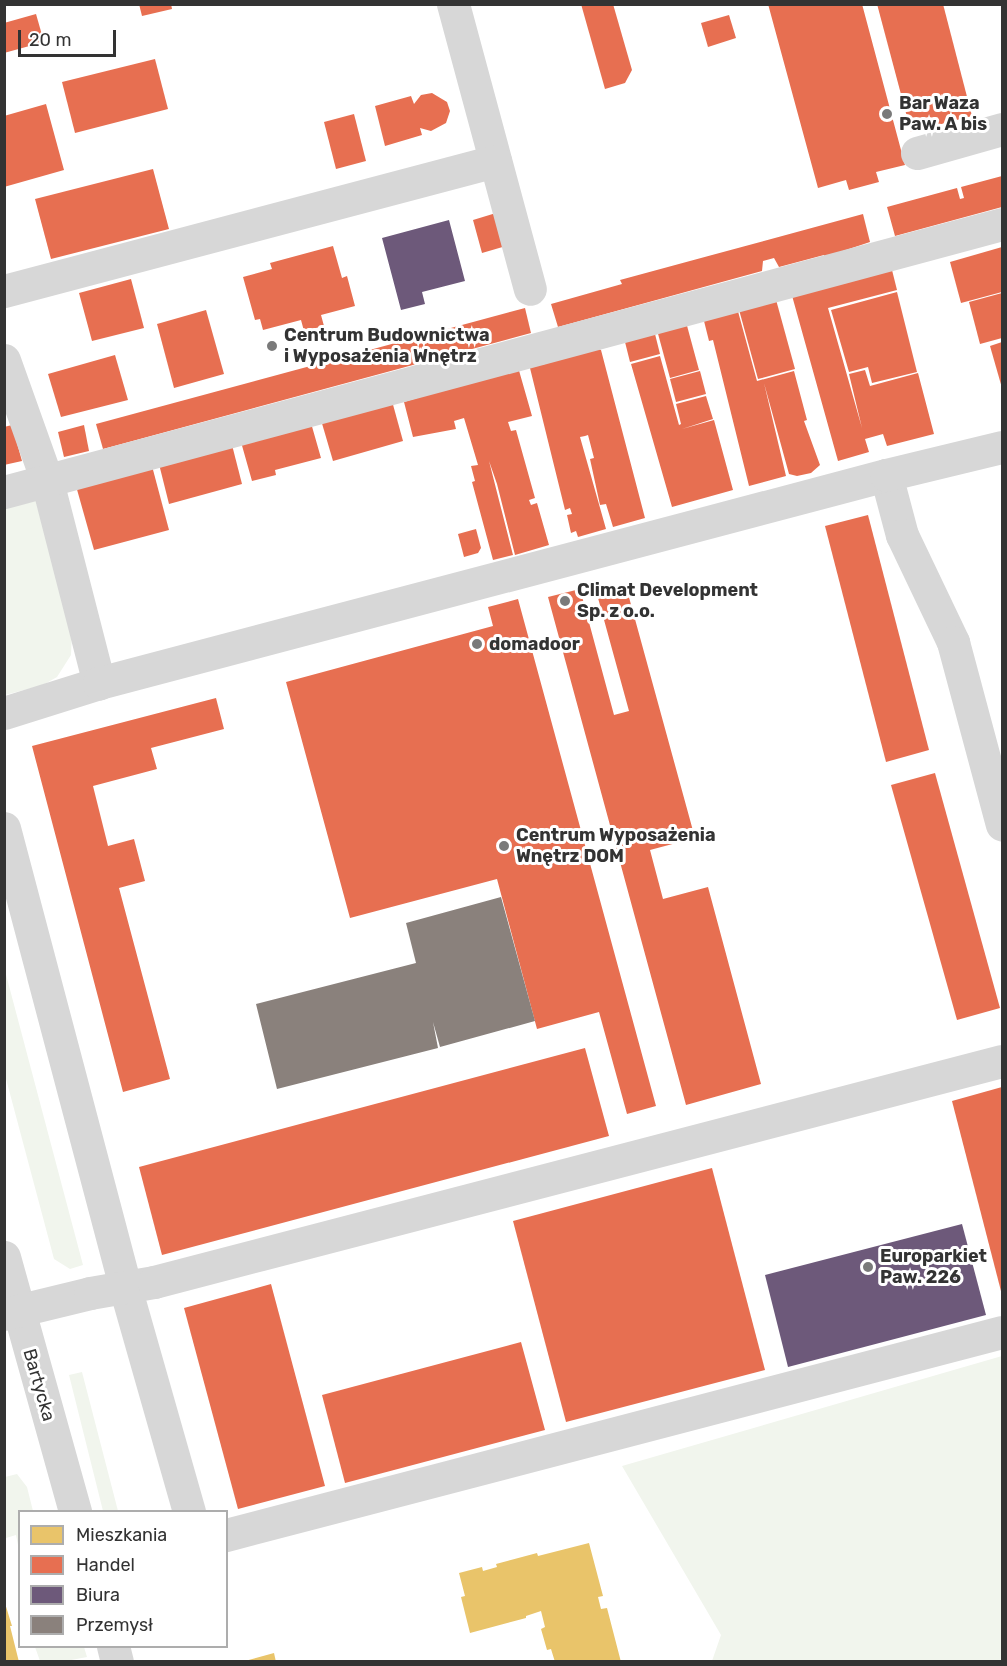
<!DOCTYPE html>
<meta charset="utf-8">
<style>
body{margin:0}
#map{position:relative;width:1007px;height:1666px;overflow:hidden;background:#fff;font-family:Rubik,sans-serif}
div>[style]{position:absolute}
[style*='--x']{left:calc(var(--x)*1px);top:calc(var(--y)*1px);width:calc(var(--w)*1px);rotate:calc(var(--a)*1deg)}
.green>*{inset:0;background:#f1f5ed}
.homes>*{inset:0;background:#e9c46a}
.shops>*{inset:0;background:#e76f51}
.offices>*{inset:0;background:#6d597a}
.industry>*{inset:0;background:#8a817c}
.minor>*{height:33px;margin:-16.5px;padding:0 16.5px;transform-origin:16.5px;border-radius:16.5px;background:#d7d7d7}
.dots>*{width:16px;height:16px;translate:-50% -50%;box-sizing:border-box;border:3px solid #fff;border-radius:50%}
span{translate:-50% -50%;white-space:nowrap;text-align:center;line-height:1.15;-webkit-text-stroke:6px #fff;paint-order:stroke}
.poi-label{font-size:18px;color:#333;font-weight:700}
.left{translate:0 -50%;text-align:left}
.street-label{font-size:18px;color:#333}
.frame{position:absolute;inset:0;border:6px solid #333;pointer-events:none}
.legend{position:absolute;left:18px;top:1510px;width:210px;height:138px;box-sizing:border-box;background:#fff;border:2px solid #adadad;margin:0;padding:8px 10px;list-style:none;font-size:18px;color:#333}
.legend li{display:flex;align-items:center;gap:12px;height:30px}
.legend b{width:30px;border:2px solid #adadad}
.scale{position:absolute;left:18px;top:30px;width:98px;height:27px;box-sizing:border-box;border:3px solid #333;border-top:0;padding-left:8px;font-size:18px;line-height:21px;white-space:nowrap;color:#333;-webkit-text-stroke:4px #fff;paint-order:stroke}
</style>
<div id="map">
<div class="green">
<div style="clip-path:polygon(35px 498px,72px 631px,71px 655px,57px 677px,43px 685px,5px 695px,5px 506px)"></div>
<div style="clip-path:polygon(4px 967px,83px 1265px,70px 1269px,54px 1259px,5px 1075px)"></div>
<div style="clip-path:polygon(1002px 1356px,1002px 1661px,712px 1661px,721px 1635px,622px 1466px)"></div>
<div style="clip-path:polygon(82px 1372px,118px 1511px,103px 1511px,69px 1375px)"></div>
<div style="clip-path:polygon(17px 1474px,27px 1487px,33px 1511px,20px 1512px,19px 1550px,16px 1535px,6px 1538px,4px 1533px,5px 1477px)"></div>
<div style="clip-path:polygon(35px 1647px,84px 1647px,87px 1657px,66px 1661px,40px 1661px)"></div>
</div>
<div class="homes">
<div style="clip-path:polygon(589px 1543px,603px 1596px,598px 1597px,601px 1609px,607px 1608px,621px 1662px,555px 1662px,551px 1649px,547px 1650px,541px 1629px,545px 1627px,541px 1611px,526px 1616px,526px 1618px,470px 1633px,461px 1597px,465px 1596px,459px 1573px,482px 1567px,483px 1571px,497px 1567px,496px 1564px,537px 1553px,538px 1556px)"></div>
<div style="clip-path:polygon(4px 1600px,12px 1626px,10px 1626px,19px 1662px,4px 1662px)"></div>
<div style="clip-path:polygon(274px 1653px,276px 1662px,245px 1662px,245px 1661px)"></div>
</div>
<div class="shops">
<div style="clip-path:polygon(139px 4px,171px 4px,172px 9px,142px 16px)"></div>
<div style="clip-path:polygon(581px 4px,613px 4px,632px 70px,625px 83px,605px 89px)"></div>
<div style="clip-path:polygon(768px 4px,862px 4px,905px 165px,876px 172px,879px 182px,849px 190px,846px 180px,818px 188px)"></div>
<div style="clip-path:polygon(877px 4px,943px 4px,972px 116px,911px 132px)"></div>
<div style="clip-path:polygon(36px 14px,44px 42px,4px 53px,4px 23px)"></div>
<div style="clip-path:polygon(729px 15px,736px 38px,708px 47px,701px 23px)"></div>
<div style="clip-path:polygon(155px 59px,168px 109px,75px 133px,62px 82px)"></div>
<div style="clip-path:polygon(432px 93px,447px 102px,450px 111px,446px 123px,431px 131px,420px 128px,422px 135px,385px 146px,375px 106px,411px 96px,414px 104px,421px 95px)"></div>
<div style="clip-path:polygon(46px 104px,64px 170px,4px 187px,4px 116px)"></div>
<div style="clip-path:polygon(354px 114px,366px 161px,336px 169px,324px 122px)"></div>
<div style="clip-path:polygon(153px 169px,169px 229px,51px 259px,35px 199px)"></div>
<div style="clip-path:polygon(1002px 176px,1002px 207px,895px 236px,887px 207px,957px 188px,960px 199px,964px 198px,961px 187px)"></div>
<div style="clip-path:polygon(496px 213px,506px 246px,482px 253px,473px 220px)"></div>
<div style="clip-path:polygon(863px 214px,870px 242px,825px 257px,824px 255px,779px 267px,774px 258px,763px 261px,762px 271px,558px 327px,551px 304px,622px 284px,620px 280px)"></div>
<div style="clip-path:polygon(333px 246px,342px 278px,347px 276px,355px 306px,321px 315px,324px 326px,304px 331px,301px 320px,263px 330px,260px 319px,255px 320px,243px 277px,272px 269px,270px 263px)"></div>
<div style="clip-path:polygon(1002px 247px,1002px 292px,961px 303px,950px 262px)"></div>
<div style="clip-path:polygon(891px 266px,897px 290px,828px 308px,862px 428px,849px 374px,865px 370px,870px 386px,918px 373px,934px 434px,887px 446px,883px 434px,865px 439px,869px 452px,838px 461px,791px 292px)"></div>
<div style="clip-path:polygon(131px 279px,144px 328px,92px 341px,79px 293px)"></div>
<div style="clip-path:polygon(897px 292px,917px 372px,872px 383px,868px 367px,849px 372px,831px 310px)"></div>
<div style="clip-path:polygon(1002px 293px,1002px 338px,980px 344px,969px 302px)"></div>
<div style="clip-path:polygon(775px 296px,795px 369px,758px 379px,738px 306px)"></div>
<div style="clip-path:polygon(736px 304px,757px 381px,794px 371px,807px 420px,804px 421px,820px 465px,811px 473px,797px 476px,789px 474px,764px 383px,786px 476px,749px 486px,713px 340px,709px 341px,702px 313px)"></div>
<div style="clip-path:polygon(525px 308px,531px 333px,103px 449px,96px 424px)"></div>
<div style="clip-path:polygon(206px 310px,224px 374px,174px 388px,157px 324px)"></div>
<div style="clip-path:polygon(686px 322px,699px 370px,670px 378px,657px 330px)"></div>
<div style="clip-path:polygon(654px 330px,660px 354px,630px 362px,624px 338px)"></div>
<div style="clip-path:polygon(1002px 342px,1002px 388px,990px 346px)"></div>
<div style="clip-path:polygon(595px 347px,601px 350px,645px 518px,613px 527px,606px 504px,600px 505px,590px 459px,594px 458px,588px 435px,585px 436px,580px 437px,606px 529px,578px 537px,576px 531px,571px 533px,567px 515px,572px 514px,570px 508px,565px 510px,529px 364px,538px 362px,540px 365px,545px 364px,545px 360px)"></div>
<div style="clip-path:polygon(115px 355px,128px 400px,61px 417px,48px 374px)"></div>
<div style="clip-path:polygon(660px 356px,679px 425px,681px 424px,676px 404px,706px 396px,713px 419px,682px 429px,714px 420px,733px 490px,672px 507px,631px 364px)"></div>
<div style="clip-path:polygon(518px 367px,532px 416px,508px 422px,511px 431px,516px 430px,535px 498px,529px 500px,531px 505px,537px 503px,549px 545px,515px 555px,497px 484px,489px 461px,513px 555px,493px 560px,472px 482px,475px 481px,471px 466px,478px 465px,464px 418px,454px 421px,456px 429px,413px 437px,404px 402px)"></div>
<div style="clip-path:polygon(700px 371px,706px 394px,676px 402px,670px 379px)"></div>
<div style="clip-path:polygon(392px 401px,403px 441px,333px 461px,321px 420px)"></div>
<div style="clip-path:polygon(311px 423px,321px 458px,275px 470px,276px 475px,252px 481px,241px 442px)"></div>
<div style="clip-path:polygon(12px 425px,22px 461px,4px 465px,4px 427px)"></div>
<div style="clip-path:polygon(84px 425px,89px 451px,64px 457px,58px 432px)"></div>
<div style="clip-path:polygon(232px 445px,242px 484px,169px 504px,159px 464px)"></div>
<div style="clip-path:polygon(152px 466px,169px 530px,94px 550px,76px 486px)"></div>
<div style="clip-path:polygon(868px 515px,929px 750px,886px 762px,825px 526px)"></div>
<div style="clip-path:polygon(476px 529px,481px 548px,478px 553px,464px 557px,458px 534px)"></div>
<div style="clip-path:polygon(580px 589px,614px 715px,629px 711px,598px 598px,627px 590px,695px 838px,650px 850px,663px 899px,708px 887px,761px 1084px,686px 1105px,548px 597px)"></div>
<div style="clip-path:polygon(518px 599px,656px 1106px,627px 1114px,599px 1012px,537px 1029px,497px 879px,350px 918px,286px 682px,493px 626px,488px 607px)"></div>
<div style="clip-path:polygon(216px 698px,224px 729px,151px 748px,157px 769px,93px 786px,108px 846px,134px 839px,145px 881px,119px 888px,170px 1079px,123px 1092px,32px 746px)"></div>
<div style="clip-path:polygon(935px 773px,1000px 1008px,957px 1020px,891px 785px)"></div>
<div style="clip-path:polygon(585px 1048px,609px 1136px,162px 1255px,139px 1167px)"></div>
<div style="clip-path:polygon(1002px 1087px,1002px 1295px,952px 1101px)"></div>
<div style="clip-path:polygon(712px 1168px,765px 1370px,566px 1422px,513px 1221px)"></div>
<div style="clip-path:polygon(271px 1284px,325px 1486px,238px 1509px,184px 1308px)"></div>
<div style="clip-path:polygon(521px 1342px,545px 1430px,345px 1483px,322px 1395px)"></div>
</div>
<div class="offices">
<div style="clip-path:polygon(449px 220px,465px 281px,422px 292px,425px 304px,401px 310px,382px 238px)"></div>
<div style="clip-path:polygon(962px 1224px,986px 1315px,788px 1367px,765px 1275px)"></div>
</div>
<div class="industry">
<div style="clip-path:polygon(501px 897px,535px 1021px,440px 1047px,433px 1022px,438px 1048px,277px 1089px,256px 1004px,416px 963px,406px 923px)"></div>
</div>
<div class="minor">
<div style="--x:453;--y:4;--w:295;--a:74.9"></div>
<div style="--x:917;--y:153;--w:88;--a:-15.8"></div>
<div style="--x:4;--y:291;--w:508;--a:-14.83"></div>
<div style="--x:4;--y:360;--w:128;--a:70.4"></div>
<div style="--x:47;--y:481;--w:209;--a:75.6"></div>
<div style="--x:886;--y:475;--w:62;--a:75.1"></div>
<div style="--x:902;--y:535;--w:119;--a:64.5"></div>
<div style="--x:953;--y:642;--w:189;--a:75"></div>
<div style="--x:4;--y:492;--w:1033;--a:-15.03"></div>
<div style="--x:4;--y:713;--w:100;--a:-17.5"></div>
<div style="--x:99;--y:683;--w:814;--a:-14.8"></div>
<div style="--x:886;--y:475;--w:119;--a:-13.6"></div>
<div style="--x:4;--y:828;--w:475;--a:75.2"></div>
<div style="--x:125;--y:1287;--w:234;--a:74.1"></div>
<div style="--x:4;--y:1257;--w:265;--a:74.4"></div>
<div style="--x:4;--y:1314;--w:89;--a:-13.7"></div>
<div style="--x:90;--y:1293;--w:65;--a:-9.8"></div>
<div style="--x:154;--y:1282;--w:876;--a:-14.61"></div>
<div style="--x:226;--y:1535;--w:802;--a:-14.66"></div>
<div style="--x:113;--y:1646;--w:16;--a:76"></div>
</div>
<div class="dots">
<div style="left:887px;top:114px;background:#7a7a7a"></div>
<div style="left:272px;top:346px;background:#7a7a7a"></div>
<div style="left:565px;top:601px;background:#7a7a7a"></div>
<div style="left:477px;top:644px;background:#7a7a7a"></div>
<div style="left:504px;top:846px;background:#7a7a7a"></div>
<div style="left:868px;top:1267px;background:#7a7a7a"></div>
</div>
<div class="poi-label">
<span class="left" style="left:899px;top:114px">Bar Waza<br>Paw. A bis</span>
<span class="left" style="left:284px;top:346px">Centrum Budownictwa<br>i Wyposażenia Wnętrz</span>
<span class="left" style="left:577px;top:601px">Climat Development<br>Sp. z o.o.</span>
<span class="left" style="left:489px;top:644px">domadoor</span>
<span class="left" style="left:516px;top:846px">Centrum Wyposażenia<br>Wnętrz DOM</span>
<span class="left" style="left:880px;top:1267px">Europarkiet<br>Paw. 226</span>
</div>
<div class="street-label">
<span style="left:39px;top:1385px;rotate:74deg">Bartycka</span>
</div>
<div class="frame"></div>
<ul class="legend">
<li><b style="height:16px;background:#e9c46a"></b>Mieszkania</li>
<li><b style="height:16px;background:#e76f51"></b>Handel</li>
<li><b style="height:16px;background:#6d597a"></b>Biura</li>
<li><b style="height:16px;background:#8a817c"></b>Przemysł</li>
</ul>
<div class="scale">20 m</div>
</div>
